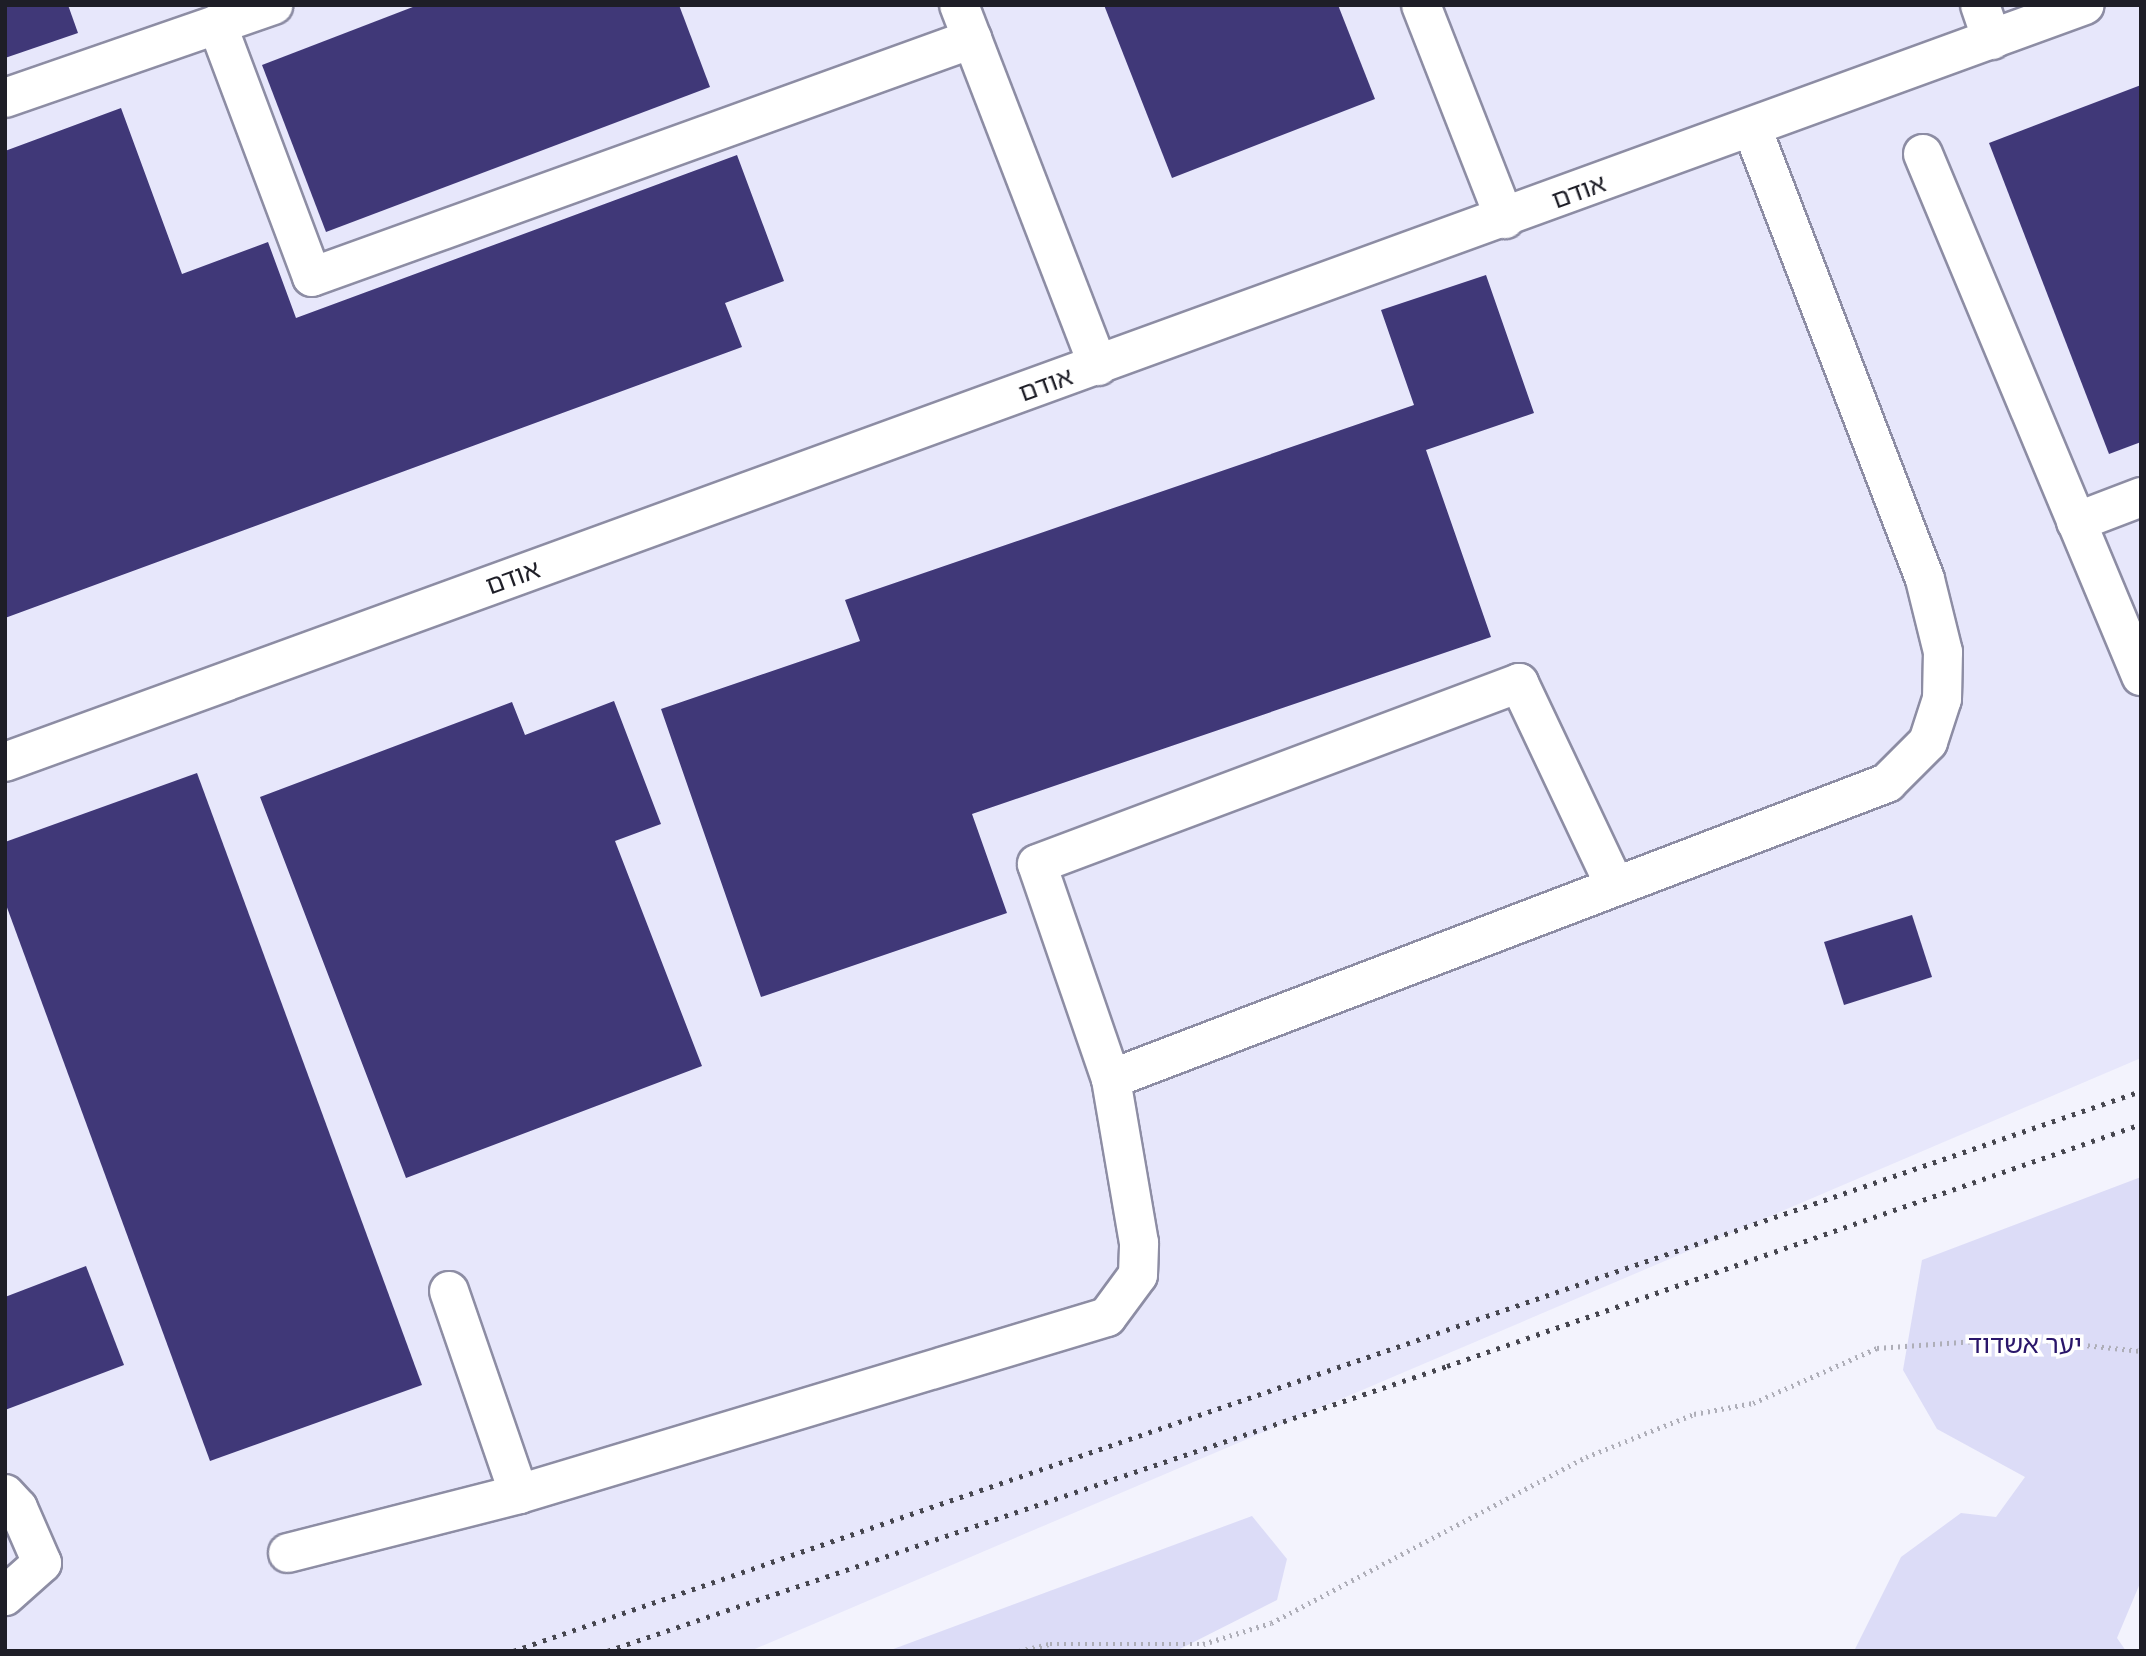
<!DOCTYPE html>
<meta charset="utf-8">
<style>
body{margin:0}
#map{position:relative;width:2146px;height:1656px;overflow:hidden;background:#f3f3fd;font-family:Karla,"Noto Sans Hebrew",sans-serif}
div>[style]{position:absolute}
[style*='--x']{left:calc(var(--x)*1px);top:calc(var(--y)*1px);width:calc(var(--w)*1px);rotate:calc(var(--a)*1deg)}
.built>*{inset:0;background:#e7e7fb}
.green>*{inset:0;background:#dcdcf7}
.building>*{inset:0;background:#403878}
.path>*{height:4.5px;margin-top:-2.25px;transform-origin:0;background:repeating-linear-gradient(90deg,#aeaeb8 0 2px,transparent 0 7px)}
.roads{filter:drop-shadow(2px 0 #8d8da4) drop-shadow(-2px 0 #8d8da4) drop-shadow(0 2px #8d8da4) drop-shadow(0 -2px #8d8da4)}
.minor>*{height:38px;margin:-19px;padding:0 19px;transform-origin:19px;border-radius:19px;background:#fff}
.rail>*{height:5px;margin-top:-2.5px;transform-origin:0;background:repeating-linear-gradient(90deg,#46464f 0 3.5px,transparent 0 10.5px)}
span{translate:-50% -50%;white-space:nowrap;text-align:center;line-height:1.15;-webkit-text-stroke:7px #fff;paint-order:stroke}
.street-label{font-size:26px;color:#1e1e27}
.park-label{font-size:26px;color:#2a166a}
.frame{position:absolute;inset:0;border:7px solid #1e1e27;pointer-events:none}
</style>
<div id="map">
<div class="built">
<div style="clip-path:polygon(5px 5px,2141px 5px,2141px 1058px,750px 1651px,5px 1651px)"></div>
</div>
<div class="green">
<div style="clip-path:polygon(2141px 1177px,2141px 1581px,2117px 1638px,2126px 1651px,1854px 1651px,1901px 1557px,1961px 1513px,1996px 1517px,2025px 1477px,1937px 1429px,1903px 1370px,1922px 1260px)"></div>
<div style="clip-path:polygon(1252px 1516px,1287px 1559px,1277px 1600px,1176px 1651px,888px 1651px)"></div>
</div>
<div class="building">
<div style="clip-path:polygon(5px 5px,68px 5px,78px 33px,5px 58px)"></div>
<div style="clip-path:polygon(418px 5px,679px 5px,710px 87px,326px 232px,262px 65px)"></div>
<div style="clip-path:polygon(1104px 5px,1338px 5px,1375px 99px,1172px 178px)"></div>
<div style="clip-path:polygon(2141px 85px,2141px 442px,2109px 454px,1989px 143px)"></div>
<div style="clip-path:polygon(121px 108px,182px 274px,268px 242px,296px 318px,737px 155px,784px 281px,725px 303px,742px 347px,5px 618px,5px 151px)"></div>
<div style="clip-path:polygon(1486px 275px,1534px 413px,1426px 450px,1491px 637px,972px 814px,1007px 913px,761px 997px,661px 709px,860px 641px,845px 600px,1414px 405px,1381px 310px)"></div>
<div style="clip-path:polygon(614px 701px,661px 824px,615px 841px,702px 1066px,406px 1178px,260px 797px,512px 702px,525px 735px)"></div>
<div style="clip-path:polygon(197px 773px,422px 1385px,210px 1461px,5px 902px,5px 842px)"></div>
<div style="clip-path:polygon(1912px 915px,1932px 977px,1844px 1005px,1824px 942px)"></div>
<div style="clip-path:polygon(86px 1266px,124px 1365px,5px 1410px,5px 1297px)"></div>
</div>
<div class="path">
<div style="--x:1019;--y:1651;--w:32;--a:-13"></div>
<div style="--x:1050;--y:1644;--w:153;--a:0"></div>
<div style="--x:1203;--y:1644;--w:71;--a:-17.2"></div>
<div style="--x:1271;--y:1623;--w:356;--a:-27.8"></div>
<div style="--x:1586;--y:1457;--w:116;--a:-21.7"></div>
<div style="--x:1694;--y:1414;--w:60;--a:-10.6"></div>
<div style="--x:1753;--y:1403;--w:136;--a:-23.9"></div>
<div style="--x:1877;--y:1348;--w:141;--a:-4.1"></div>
<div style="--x:2018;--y:1338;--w:124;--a:6"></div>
</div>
<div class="roads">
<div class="minor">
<div style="--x:959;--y:5;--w:387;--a:68.9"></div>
<div style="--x:1421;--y:5;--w:230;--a:68.6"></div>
<div style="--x:1980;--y:5;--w:37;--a:71"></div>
<div style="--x:217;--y:24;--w:270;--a:69.4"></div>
<div style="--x:312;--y:277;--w:702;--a:-19.83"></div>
<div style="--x:5;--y:98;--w:284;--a:-19.1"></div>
<div style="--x:1923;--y:154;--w:566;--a:67.33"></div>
<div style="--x:2076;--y:522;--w:70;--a:-21"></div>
<div style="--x:5;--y:762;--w:2213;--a:-20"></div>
<div style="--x:1111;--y:1079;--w:831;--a:-20.88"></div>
<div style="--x:1887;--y:783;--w:58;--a:-45"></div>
<div style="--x:1928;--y:742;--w:45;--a:-72"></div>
<div style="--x:1942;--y:699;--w:47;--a:-88.8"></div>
<div style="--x:1943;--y:652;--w:75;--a:-103.9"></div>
<div style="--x:1925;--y:579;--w:482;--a:-111"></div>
<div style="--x:449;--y:1291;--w:215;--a:71"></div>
<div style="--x:519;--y:1494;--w:614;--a:-16.75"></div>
<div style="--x:1107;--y:1317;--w:52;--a:-53.6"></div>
<div style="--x:1138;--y:1275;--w:32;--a:-88"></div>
<div style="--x:1139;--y:1243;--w:166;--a:-99.7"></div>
<div style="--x:1111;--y:1079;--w:227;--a:-109"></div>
<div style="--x:1037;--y:864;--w:515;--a:-20.58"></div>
<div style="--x:1519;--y:683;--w:225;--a:64.7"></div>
<div style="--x:5;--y:1494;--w:19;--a:47"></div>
<div style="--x:18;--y:1508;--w:60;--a:66.4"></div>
<div style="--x:42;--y:1563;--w:50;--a:138.3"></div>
<div style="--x:288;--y:1553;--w:238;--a:-14.3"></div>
</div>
</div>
<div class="rail">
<div style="--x:513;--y:1651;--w:1722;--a:-18.98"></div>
<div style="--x:607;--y:1651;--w:887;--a:-18.74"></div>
<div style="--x:1447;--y:1366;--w:735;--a:-19.22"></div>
</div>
<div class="street-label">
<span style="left:1579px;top:192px;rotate:-20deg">אודם</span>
<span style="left:1046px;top:385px;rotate:-20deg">אודם</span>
<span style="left:513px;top:578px;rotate:-20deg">אודם</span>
</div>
<div class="park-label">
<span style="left:2025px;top:1345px">יער אשדוד</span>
</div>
<div class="frame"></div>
</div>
